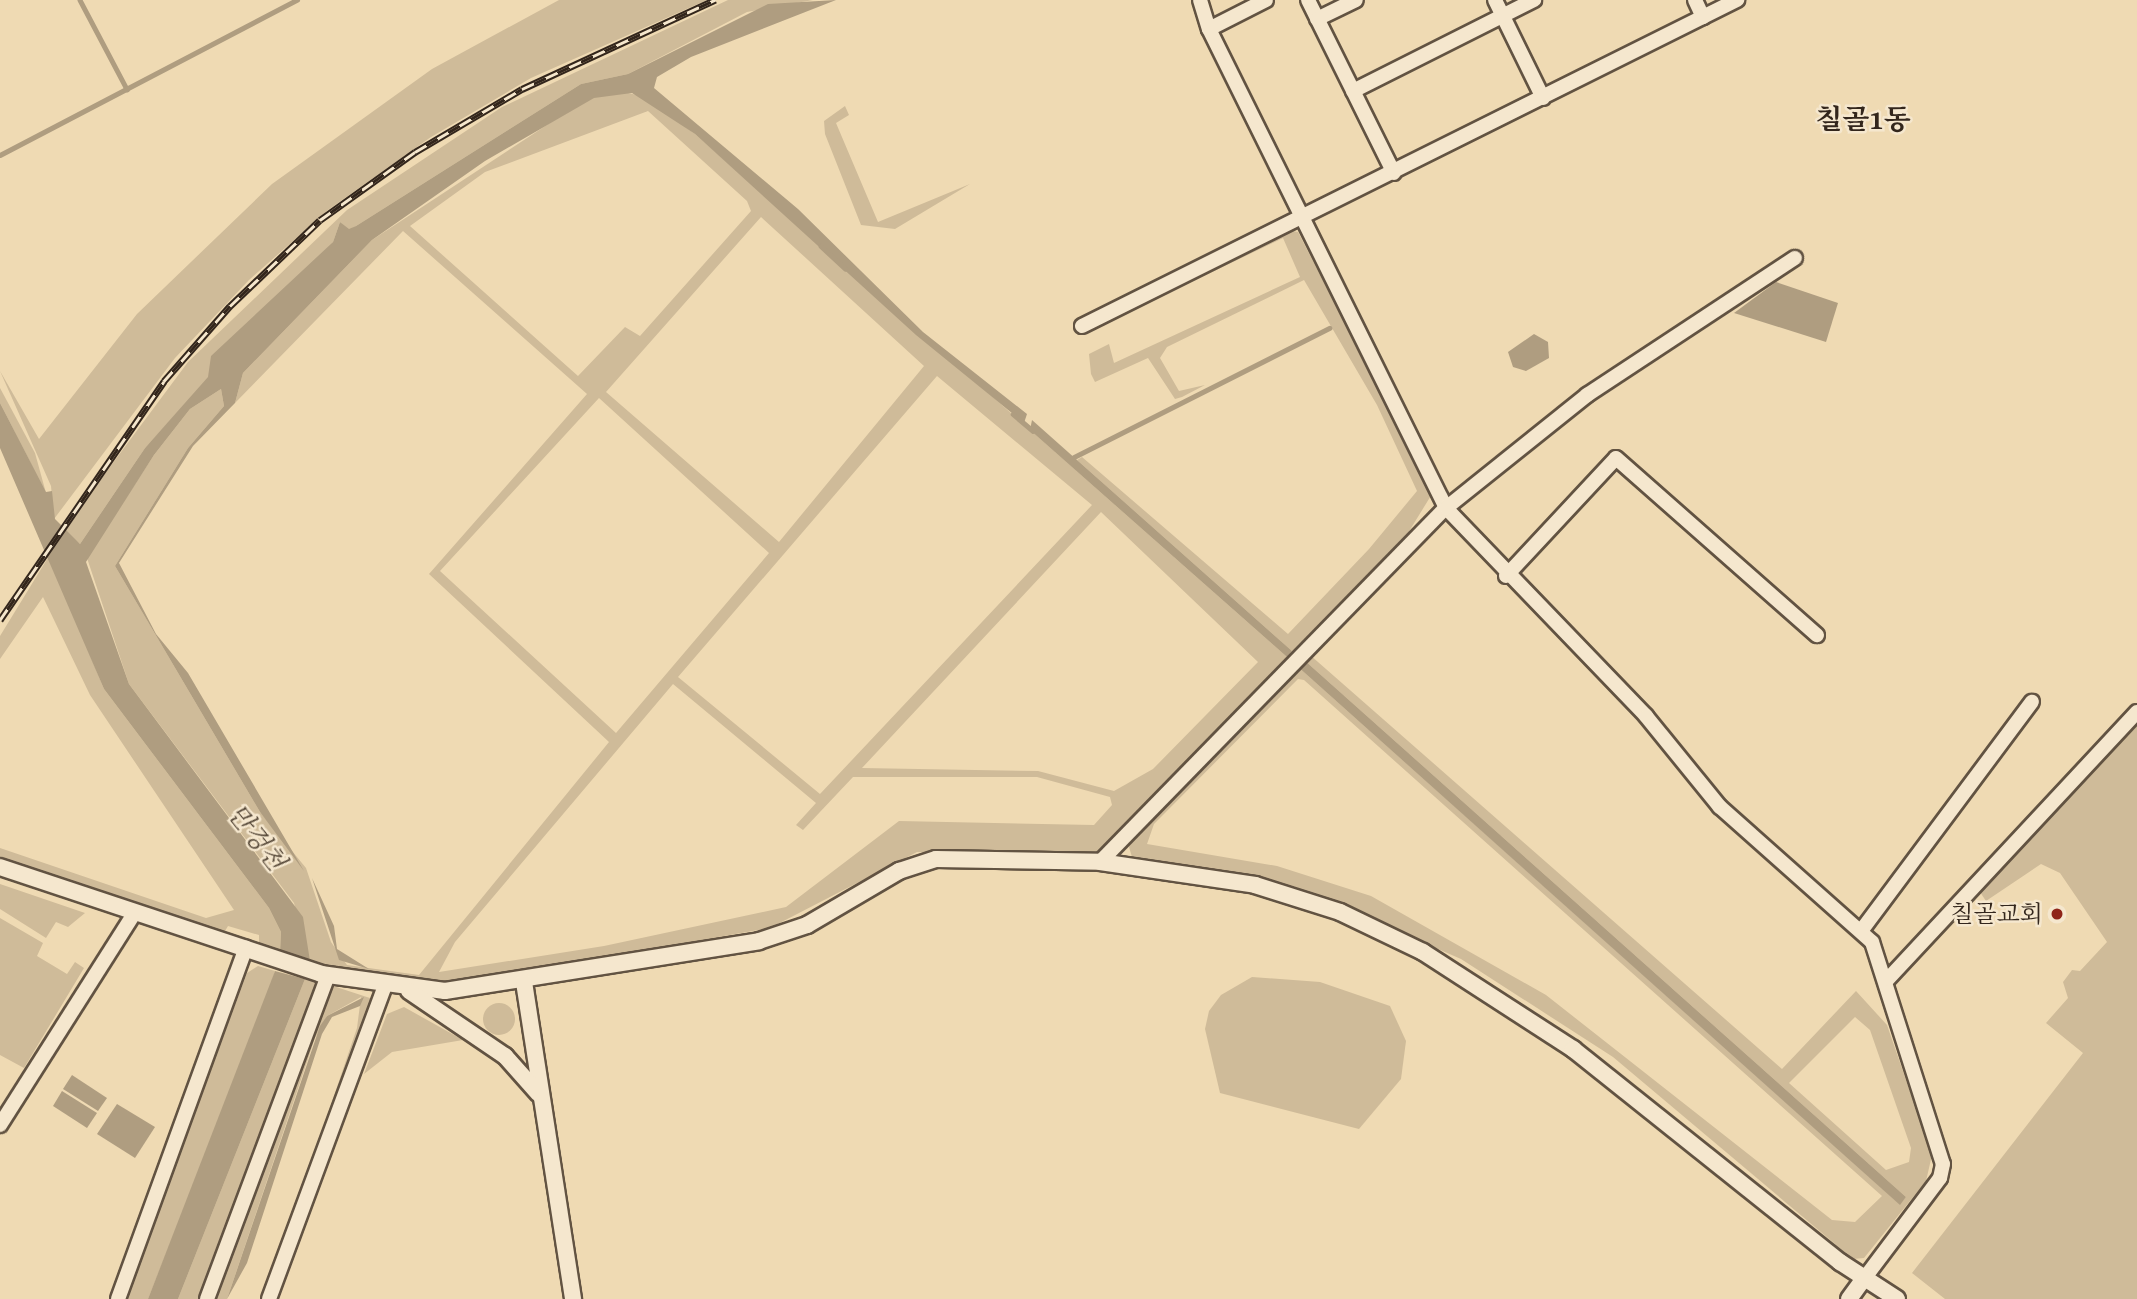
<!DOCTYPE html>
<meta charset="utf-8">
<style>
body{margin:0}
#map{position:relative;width:2137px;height:1299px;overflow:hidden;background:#efdab3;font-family:"Gentium Book Plus","Noto Serif KR",serif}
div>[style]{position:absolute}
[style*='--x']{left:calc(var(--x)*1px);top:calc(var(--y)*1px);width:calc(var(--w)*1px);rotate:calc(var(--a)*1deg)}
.green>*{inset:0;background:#cfbb99}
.round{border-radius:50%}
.water>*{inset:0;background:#af9d80}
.stream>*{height:4.5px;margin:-2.25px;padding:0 2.25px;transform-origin:2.25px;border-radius:2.25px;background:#af9d80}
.roads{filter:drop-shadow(2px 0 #625342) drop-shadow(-2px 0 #625342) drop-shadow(0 2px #625342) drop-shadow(0 -2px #625342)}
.minor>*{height:14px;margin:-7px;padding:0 7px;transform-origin:7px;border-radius:7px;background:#f5e7ce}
.tertiary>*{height:16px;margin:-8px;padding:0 8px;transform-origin:8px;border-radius:8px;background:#f5e7ce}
.rail>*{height:7px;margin-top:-3.5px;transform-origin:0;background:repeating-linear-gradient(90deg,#f5e7ce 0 13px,#33261c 0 26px);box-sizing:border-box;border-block:2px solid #33261c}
.dots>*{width:19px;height:19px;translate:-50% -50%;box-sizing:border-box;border:4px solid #f5e7ce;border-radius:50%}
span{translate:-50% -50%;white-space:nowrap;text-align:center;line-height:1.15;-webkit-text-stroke:5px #f5e7ce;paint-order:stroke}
.poi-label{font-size:24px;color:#33261c}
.right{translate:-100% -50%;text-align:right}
.water-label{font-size:26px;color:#584a3a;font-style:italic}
.quarter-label{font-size:28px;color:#33261c;font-weight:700}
</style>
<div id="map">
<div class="green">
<div style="clip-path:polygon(559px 0,707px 0,531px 78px,431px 137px,328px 210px,249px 280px,175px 358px,54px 519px,51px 486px,0 371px,39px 439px,137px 314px,272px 184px,432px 69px)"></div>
<div style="clip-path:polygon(728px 0,813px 0,747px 12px,628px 74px,581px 84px,356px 226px,349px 230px,340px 222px,333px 242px,145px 448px,80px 544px,63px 530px,188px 362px,347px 210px,502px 107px)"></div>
<div style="clip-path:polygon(evenodd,624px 92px,641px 96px,695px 134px,1287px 657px,1095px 855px,917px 852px,770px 928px,449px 984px,351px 974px,310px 961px,294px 903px,129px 684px,87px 558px,154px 455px,190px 409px,221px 389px,224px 406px,188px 448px,115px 566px,260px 812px,306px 868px,331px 942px,347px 965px,419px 975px,609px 742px,429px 574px,587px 394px,403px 231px,235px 403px,243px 373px,372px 240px,553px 121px,594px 97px,624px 92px,648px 111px,747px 201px,751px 211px,640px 336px,625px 327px,578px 376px,410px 226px,485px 172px,648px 111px,624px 92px,761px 217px,924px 366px,779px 542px,606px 392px,761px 217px,624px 92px,937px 376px,1092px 505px,820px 794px,678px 677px,937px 376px,624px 92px,599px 398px,769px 553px,616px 733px,440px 571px,599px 398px,624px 92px,1101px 512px,1258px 662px,1153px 769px,1114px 791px,1038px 771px,862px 768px,1101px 512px,624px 92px,673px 684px,816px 803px,796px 825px,803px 830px,853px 777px,1037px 777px,1110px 797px,1112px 805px,1094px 825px,899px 821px,786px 907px,604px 946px,439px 972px,455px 942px,673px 684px)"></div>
<div style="clip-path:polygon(845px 106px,849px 115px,836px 123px,878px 222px,970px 184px,895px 229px,861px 225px,825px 134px,824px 121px)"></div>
<div style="clip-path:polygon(1287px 230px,1298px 232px,1432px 494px,1408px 533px,1292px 651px,1077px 460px,1082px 457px,1288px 634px,1369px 549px,1417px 491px,1377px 405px,1304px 280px,1167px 347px,1160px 358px,1179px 391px,1205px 385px,1182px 397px,1175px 399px,1148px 358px,1095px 382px,1091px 374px,1089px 354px,1109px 344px,1114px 363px,1300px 277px,1283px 238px,1135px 309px)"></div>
<div style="clip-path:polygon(0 388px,35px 453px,46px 493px,0 403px)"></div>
<div style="clip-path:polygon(49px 556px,104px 689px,269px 908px,281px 932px,280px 952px,259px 945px,259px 935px,228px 926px,222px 936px,0 863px,0 848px,206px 918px,234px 910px,90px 695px,43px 597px,0 659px,0 636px)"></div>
<div style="clip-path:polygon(evenodd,1310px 655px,1782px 1069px,1856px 991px,1887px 1025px,1932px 1155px,1926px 1181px,1864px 1258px,1853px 1259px,1613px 1057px,1461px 959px,1296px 887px,1132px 857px,1129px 847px,1136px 833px,1297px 666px,1900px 1204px,1906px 1197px,1303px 659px,1310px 655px,1298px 679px,1304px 680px,1882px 1196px,1855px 1222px,1832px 1220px,1546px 995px,1371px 896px,1277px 866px,1147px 844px,1154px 824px,1298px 679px,1310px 655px,1855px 1017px,1870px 1030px,1911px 1148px,1909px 1162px,1886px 1170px,1789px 1083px,1855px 1017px)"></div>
<div style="clip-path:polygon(2137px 726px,2137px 1299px,1945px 1299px,1912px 1273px,2083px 1053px,2046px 1023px,2068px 998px,2063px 982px,2072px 970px,2080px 971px,2107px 942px,2060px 873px,2041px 864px,1986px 901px,1980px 892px)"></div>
<div style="clip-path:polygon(0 884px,85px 913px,68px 927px,56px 922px,46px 938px,0 909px)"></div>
<div style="clip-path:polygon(0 918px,43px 943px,37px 956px,67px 974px,75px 962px,84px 968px,24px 1068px,0 1055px)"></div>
<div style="clip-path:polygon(258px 966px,275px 971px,262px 1015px,148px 1299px,124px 1299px,247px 973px)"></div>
<div style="clip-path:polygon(1252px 977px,1320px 982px,1390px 1006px,1406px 1041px,1401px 1079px,1359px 1129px,1220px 1093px,1205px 1029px,1209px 1011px,1221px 995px)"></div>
<div style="clip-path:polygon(305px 979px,323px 984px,206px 1299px,178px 1299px)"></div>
<div style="clip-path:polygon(327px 984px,373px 999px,265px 1299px,357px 1028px,361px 997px,327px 1016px,315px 1038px,227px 1299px,209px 1299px)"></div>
<div class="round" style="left:483px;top:1003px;width:32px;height:32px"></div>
<div style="clip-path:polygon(404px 1007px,463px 1040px,392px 1052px,364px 1074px,387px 1014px)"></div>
</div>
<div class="water">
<div style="clip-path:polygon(836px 0,691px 57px,657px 77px,654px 88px,798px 209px,923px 332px,1027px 414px,1024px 423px,916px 335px,695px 134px,632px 93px,594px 98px,485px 161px,372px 240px,243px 373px,235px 403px,193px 446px,119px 563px,156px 634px,188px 673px,304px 871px,260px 812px,115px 566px,188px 448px,224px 406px,221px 389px,190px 409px,154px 455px,86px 562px,129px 684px,303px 917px,310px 961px,280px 952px,281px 932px,269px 908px,104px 689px,0 448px,0 403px,46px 492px,52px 491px,55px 519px,80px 544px,145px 448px,208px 377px,211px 356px,333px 242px,340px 222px,349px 229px,356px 226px,581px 84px,628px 74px,768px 4px)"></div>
<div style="clip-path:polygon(1776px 282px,1838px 303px,1826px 342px,1734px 313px)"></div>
<div style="clip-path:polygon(1534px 334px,1548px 342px,1549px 358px,1526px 371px,1513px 367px,1508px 352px)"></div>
<div style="clip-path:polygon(1032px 420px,1292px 651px,1287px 657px,1030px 430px)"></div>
<div style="clip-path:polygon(1303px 659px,1906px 1197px,1900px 1205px,1297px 666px)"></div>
<div style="clip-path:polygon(312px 878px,334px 926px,337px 949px,369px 969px,339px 960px)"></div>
<div style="clip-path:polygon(275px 971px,305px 979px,178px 1299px,148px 1299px)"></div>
<div style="clip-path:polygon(364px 997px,360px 1006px,332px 1017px,322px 1034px,247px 1263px,227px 1299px,320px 1026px,327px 1016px)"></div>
<div style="clip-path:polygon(72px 1075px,107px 1098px,98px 1111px,63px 1089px)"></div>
<div style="clip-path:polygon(62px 1091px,97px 1113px,87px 1128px,53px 1106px)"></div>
<div style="clip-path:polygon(117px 1104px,155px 1127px,135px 1158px,97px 1134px)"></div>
</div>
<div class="stream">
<div style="--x:80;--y:0;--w:101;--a:62.2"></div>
<div style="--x:0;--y:155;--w:335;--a:-27.6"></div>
<div style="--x:821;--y:246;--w:33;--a:43"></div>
<div style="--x:1013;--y:414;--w:26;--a:40"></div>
<div style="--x:1074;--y:457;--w:286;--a:-26.8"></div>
</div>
<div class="roads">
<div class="minor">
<div style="--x:1200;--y:0;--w:30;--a:73"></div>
<div style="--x:1266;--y:0;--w:64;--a:153"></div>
<div style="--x:1209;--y:29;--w:534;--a:63.67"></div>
<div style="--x:1446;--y:508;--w:289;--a:46.1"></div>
<div style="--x:1646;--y:716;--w:117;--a:50.9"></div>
<div style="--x:1720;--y:807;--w:203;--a:41.6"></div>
<div style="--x:1872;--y:942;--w:233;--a:72.3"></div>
<div style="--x:1943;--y:1164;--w:14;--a:102"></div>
<div style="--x:1940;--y:1178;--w:128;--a:127"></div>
<div style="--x:1308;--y:0;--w:193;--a:63.6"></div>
<div style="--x:1495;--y:0;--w:109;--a:63.9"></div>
<div style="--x:1695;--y:0;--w:19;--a:65"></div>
<div style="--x:1317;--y:19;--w:43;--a:-26"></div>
<div style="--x:1353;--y:91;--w:203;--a:-26.7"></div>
<div style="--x:1082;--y:326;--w:732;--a:-26.46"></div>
<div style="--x:1506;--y:576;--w:161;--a:-47"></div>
<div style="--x:1616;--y:458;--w:268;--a:41.4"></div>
<div style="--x:1100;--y:862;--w:495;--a:-45.7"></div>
<div style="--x:1446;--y:508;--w:181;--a:-38.7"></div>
<div style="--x:1587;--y:395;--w:249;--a:-33.4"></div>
<div style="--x:1861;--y:931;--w:286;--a:-53.3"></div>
<div style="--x:1888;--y:979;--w:365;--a:-47"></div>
<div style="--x:0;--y:1125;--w:252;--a:-57.6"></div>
<div style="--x:118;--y:1299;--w:374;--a:-70"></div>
<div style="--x:207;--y:1299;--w:346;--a:-69.5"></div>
<div style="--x:269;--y:1299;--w:335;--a:-69.7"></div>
</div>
<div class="tertiary">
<div style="--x:0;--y:867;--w:338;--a:18.4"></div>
<div style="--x:321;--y:974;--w:125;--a:7.8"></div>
<div style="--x:445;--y:991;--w:318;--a:-9"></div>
<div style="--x:759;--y:941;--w:51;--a:-18.4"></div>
<div style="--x:807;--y:925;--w:107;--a:-30.4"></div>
<div style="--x:899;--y:871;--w:39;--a:-18"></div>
<div style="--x:936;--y:859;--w:164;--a:1"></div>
<div style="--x:1100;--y:862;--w:157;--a:8.4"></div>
<div style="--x:1255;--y:885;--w:89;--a:17.6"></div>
<div style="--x:1340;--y:912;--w:92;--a:25.7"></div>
<div style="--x:1423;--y:952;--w:179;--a:32.9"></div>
<div style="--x:1573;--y:1049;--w:342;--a:38.6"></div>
<div style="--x:1840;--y:1262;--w:68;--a:33"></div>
<div style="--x:524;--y:982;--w:321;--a:81.2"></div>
<div style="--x:409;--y:991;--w:116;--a:34.1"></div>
<div style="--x:505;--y:1056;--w:50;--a:48.3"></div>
<div style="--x:1849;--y:1299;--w:24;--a:-54"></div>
</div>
</div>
<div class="rail">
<div style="--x:0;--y:620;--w:290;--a:-55.5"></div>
<div style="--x:164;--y:381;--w:100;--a:-48.7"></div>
<div style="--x:230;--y:306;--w:124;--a:-43.7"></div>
<div style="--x:320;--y:220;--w:117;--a:-35.6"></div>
<div style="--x:415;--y:152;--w:124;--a:-30.5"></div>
<div style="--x:522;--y:89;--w:213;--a:-24.8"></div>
</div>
<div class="dots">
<div style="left:2057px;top:914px;background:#8f2418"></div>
</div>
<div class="poi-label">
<span class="right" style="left:2043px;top:914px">칠골교회</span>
</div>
<div class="water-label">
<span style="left:257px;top:837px;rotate:52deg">만겅천</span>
</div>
<div class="quarter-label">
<span style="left:1863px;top:119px">칠골1동</span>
</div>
</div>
